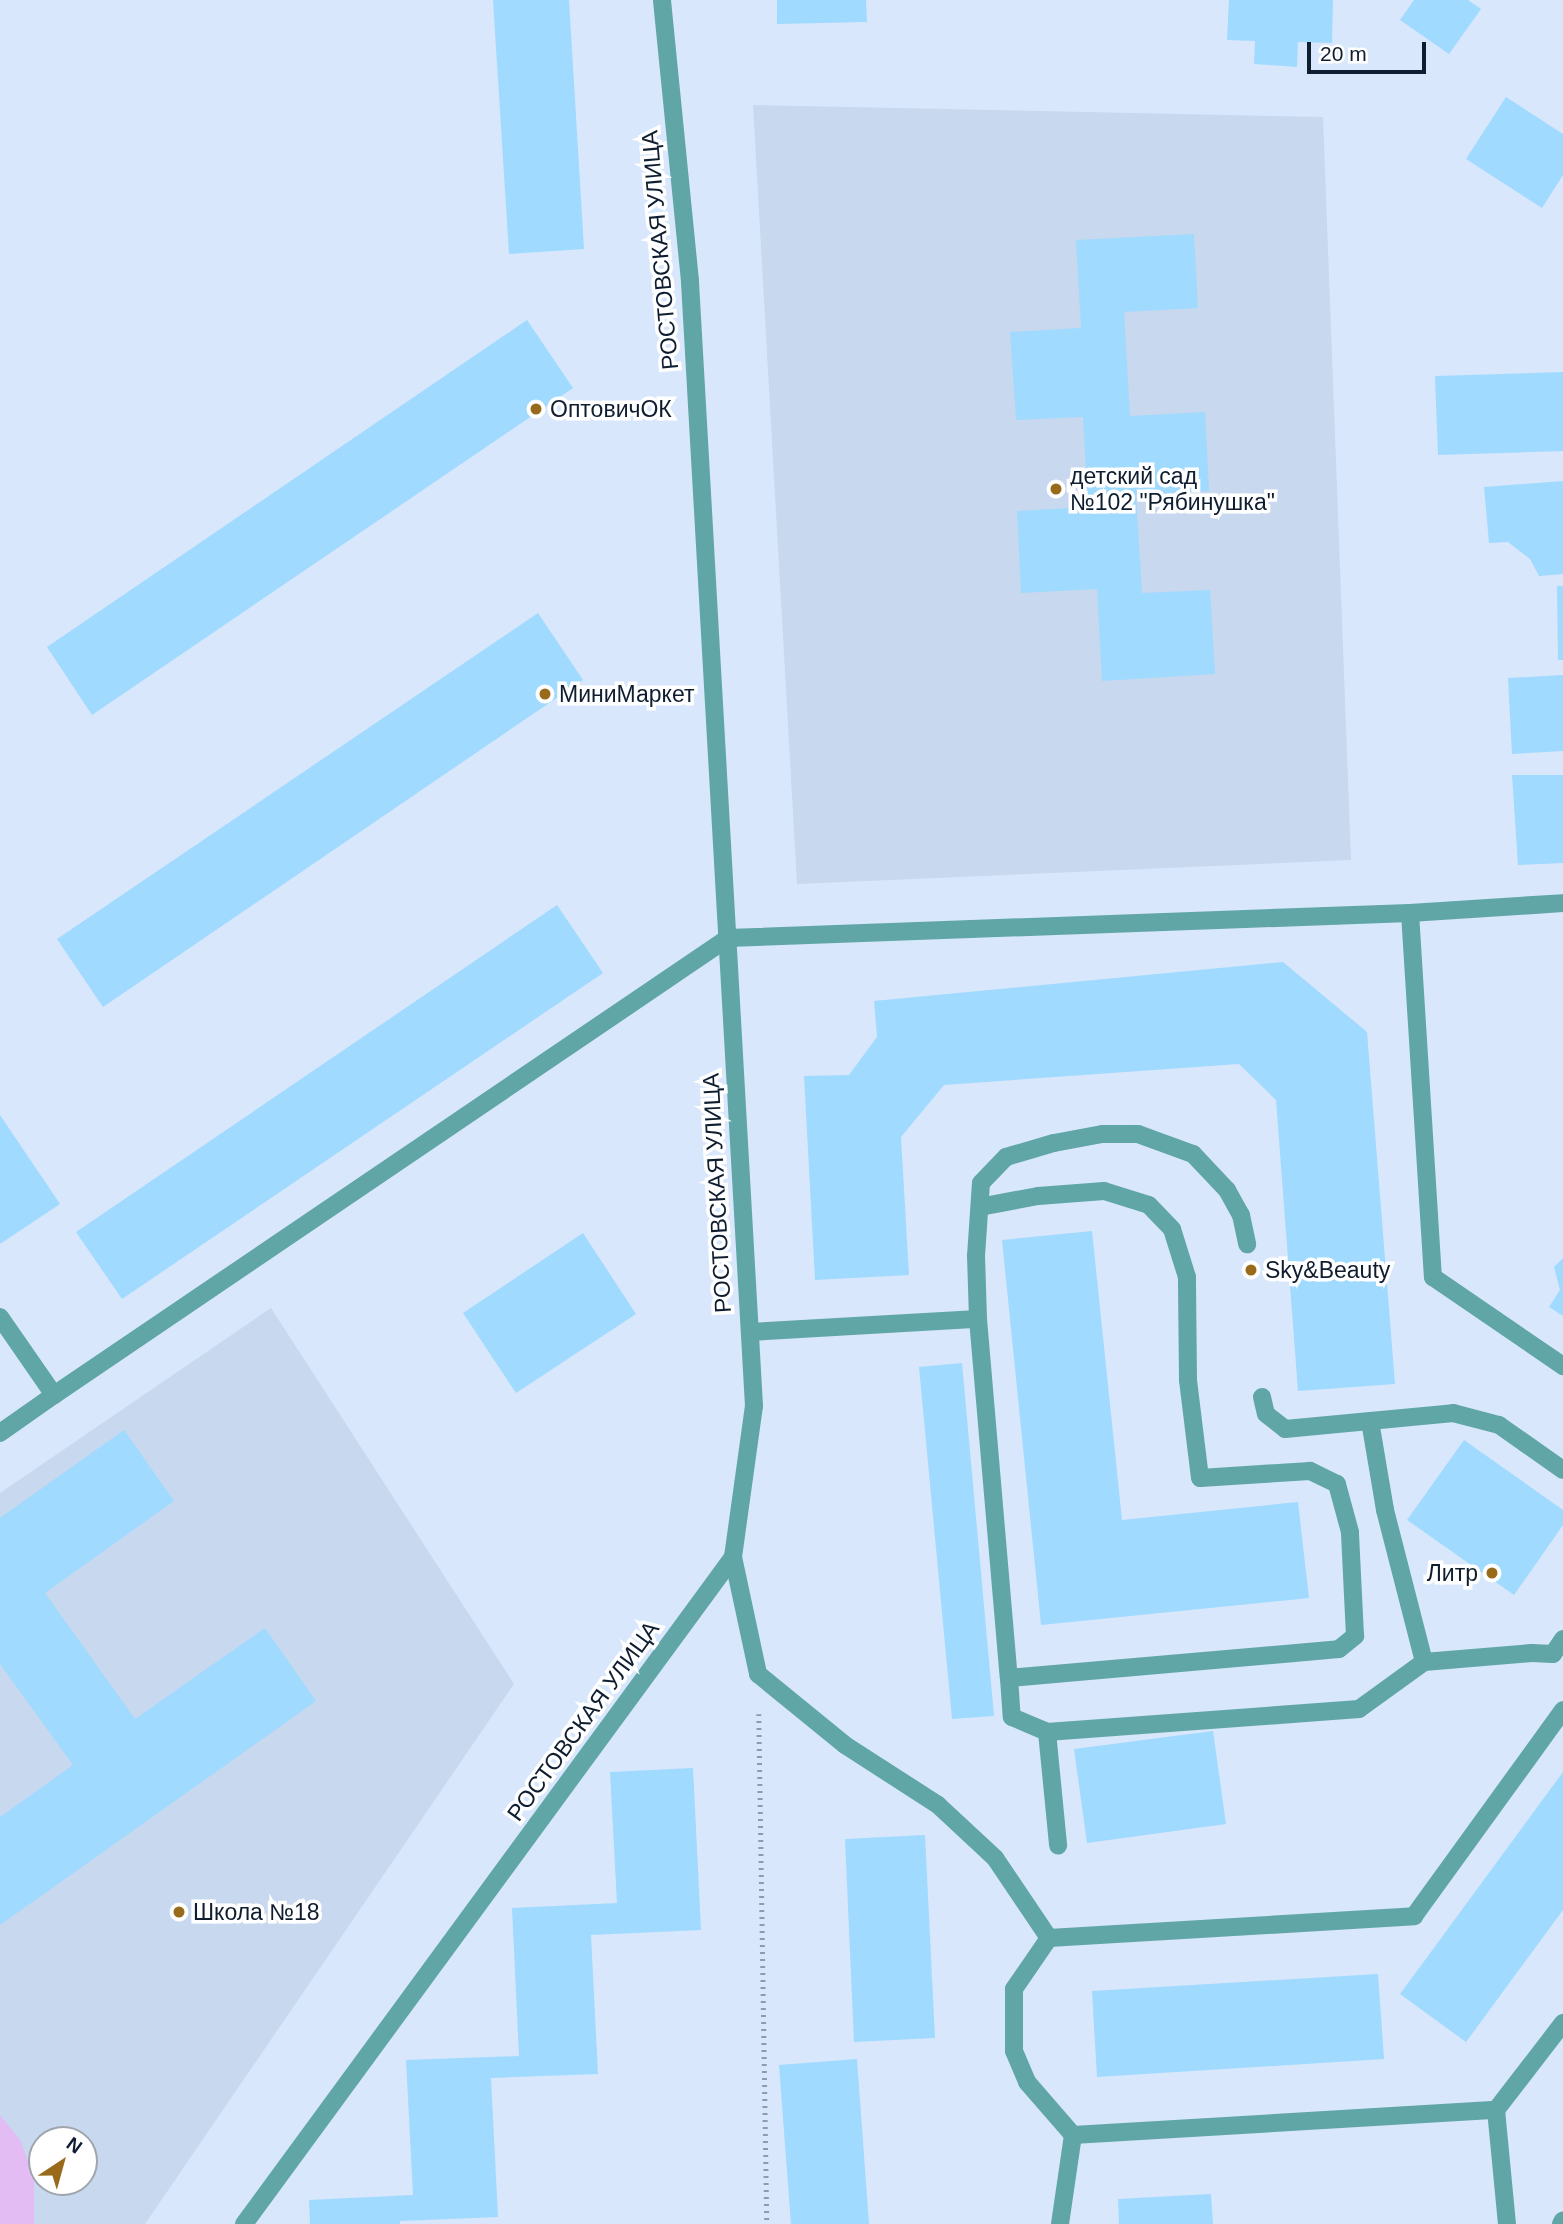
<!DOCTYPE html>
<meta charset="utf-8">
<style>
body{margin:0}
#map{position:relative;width:1563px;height:2224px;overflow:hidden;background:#d8e7fc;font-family:Helvetica,sans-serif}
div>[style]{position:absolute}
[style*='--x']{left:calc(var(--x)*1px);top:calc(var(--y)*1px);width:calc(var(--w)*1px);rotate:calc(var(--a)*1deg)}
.built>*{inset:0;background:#c7d8ef}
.green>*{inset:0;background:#e2bcf2}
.building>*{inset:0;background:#a0dafe}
.path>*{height:4.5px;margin-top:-2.25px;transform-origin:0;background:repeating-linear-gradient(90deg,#8c9baf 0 2px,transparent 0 7px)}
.lane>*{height:18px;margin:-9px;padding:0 9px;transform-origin:9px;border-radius:9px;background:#60a6a6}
.street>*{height:18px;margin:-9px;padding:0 9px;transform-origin:9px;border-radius:9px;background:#60a6a6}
.dots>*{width:19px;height:19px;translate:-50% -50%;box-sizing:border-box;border:4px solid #fff;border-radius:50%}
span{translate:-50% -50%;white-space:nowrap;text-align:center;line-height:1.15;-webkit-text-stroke:7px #fff;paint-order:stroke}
.street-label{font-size:23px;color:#0f1d30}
.poi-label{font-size:23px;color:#0f1d30}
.left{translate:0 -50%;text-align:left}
.right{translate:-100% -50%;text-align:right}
.north{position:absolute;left:28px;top:2126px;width:70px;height:70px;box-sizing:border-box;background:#fff;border:2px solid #9fa5ac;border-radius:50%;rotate:36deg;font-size:19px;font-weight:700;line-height:28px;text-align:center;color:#0f1d30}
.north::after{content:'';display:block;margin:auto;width:24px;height:32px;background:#986a1a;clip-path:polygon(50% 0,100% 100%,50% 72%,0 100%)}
.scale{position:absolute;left:1307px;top:42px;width:119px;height:32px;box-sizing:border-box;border:4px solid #0f1d30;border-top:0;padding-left:9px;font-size:21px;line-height:24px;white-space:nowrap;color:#0f1d30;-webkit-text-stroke:5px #fff;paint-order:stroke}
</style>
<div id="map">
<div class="built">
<div style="clip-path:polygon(753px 105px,1323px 117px,1351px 860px,797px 884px)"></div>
<div style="clip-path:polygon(evenodd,271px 1308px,514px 1684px,145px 2224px,0 2224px,0 1493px,271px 1308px,42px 2140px,84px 2140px,84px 2182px,42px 2182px,42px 2140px)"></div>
</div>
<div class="green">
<div style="clip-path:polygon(0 2115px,20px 2140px,34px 2176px,34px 2224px,0 2224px)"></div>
</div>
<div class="building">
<div style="clip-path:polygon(493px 0,569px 0,584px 249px,509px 254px)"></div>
<div style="clip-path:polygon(777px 0,866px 0,867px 22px,777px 24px)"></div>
<div style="clip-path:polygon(1229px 0,1333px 0,1332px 43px,1298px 42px,1297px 67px,1254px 64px,1255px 41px,1227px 40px)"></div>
<div style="clip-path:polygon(1414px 0,1468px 0,1481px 9px,1449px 54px,1400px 20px)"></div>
<div style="clip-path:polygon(1506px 97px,1563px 134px,1563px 175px,1542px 208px,1466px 159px)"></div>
<div style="clip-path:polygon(1194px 234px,1198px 308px,1124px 312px,1130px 416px,1205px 412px,1209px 491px,1136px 495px,1142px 593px,1210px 590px,1215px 674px,1102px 681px,1097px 589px,1021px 593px,1017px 511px,1088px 507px,1083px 417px,1016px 420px,1010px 332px,1081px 328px,1076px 240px)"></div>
<div style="clip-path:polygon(527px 320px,573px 388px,92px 715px,47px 647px)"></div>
<div style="clip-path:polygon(1563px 372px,1563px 451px,1438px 455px,1435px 376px)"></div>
<div style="clip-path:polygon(1563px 481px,1563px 574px,1539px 576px,1530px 559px,1508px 542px,1489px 543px,1484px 487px)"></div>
<div style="clip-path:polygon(1557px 586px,1563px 586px,1563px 660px,1558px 660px)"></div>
<div style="clip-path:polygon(538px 613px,583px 680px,103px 1007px,57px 939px)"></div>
<div style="clip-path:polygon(1563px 675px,1563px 751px,1512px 754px,1508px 678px)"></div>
<div style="clip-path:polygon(1512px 775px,1563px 775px,1563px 863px,1518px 865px)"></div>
<div style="clip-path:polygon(557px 905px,603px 973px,122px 1299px,76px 1232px)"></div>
<div style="clip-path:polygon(1283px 962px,1367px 1032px,1395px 1384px,1298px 1391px,1276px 1100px,1239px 1064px,944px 1085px,901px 1137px,909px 1275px,815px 1280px,804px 1076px,849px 1075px,877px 1037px,874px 1001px)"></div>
<div style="clip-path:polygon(0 1115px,60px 1204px,0 1244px)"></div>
<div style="clip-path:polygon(1092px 1231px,1122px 1520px,1298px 1502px,1309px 1598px,1041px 1625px,1002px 1240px)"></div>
<div style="clip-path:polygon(583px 1233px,636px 1314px,516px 1393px,463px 1313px)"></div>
<div style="clip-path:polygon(1563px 1258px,1563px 1316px,1549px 1307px,1560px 1290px,1554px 1267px)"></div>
<div style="clip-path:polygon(962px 1363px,994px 1716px,952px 1719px,919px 1367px)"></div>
<div style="clip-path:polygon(124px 1430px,174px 1501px,45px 1593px,135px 1719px,265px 1628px,316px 1701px,0 1925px,0 1817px,73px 1765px,0 1664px,0 1518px)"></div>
<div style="clip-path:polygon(1464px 1440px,1563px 1510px,1563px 1525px,1514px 1595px,1407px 1520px)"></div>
<div style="clip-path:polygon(1213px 1731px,1226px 1824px,1087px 1843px,1074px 1749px)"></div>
<div style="clip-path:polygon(693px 1768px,701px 1930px,591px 1935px,598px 2074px,491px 2078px,498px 2217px,400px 2221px,400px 2224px,310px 2224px,309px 2200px,413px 2195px,406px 2060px,519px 2056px,512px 1908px,617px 1903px,610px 1772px)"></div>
<div style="clip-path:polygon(1563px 1772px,1563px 1910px,1466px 2042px,1400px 1994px)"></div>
<div style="clip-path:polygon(925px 1835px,935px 2038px,854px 2042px,845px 1839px)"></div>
<div style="clip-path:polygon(1378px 1974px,1384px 2059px,1097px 2077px,1092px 1991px)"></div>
<div style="clip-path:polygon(857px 2059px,869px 2224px,791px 2224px,779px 2065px)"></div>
<div style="clip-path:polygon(1211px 2194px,1213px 2224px,1119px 2224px,1118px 2199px)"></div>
</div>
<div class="path">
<div style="--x:759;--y:1714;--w:510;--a:89.1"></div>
</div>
<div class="lane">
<div style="--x:0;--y:1317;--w:95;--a:55.3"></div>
<div style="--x:54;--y:1395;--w:66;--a:144.9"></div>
<div style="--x:978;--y:1319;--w:360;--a:85.1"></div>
<div style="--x:1009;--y:1678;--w:331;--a:-5"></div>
<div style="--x:1339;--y:1649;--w:21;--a:-39"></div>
<div style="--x:1355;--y:1636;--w:104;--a:-92.8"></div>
<div style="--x:1350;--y:1532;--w:50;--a:-105.2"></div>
<div style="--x:1337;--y:1484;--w:30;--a:-154"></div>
<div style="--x:1310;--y:1471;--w:110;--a:176.4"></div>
<div style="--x:1200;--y:1478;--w:99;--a:-97"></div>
<div style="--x:1188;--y:1380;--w:103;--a:-90.6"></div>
<div style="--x:1187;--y:1277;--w:50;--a:-107.4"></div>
<div style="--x:1172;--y:1229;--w:33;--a:-134"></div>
<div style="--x:1149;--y:1205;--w:47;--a:-162.7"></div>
<div style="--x:1104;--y:1191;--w:66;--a:175.7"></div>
<div style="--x:1038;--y:1196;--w:59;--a:169.3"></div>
<div style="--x:750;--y:1332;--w:228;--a:-3.3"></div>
<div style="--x:978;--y:1319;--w:63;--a:-91.8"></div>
<div style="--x:976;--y:1256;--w:73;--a:-86.1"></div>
<div style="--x:981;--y:1183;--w:36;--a:-46"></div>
<div style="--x:1006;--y:1157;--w:50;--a:-16.3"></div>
<div style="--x:1054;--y:1143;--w:49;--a:-10.6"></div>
<div style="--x:1102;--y:1134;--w:36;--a:0"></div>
<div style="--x:1138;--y:1134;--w:59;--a:20"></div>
<div style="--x:1193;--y:1154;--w:50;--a:46.6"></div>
<div style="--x:1227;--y:1190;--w:29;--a:61"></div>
<div style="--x:1241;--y:1215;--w:30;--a:78"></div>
<div style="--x:54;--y:1395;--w:814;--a:-34.14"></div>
<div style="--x:1262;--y:1397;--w:17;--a:77"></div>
<div style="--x:1266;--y:1414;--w:24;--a:38"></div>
<div style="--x:1285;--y:1429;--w:169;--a:-5.4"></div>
<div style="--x:1453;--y:1413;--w:48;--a:14.6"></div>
<div style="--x:1499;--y:1425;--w:78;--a:35.1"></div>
<div style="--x:1370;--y:1421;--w:90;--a:80.4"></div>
<div style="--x:1385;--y:1510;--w:157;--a:75.6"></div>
<div style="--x:733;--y:1557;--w:120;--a:77.9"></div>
<div style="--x:758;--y:1674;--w:112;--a:39.2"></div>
<div style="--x:845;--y:1745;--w:111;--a:32.8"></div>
<div style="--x:938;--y:1805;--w:78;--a:42.9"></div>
<div style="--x:995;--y:1858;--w:97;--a:56"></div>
<div style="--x:1049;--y:1938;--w:366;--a:-3.4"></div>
<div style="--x:1414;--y:1916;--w:254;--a:-54.1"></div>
<div style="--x:1009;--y:1678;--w:39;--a:86"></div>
<div style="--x:1012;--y:1717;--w:38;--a:23"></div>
<div style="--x:1047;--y:1732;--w:114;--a:84.4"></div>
<div style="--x:1047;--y:1732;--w:313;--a:-4.2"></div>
<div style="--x:1359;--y:1709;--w:80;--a:-35.9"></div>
<div style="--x:1424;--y:1662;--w:108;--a:-4.8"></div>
<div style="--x:1532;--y:1653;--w:21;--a:3"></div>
<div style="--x:1553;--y:1654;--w:18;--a:-56"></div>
<div style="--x:1049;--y:1938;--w:62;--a:124.5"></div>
<div style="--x:1014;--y:1989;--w:62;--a:90"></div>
<div style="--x:1014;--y:2051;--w:34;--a:67"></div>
<div style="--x:1027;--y:2082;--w:70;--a:49"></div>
<div style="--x:1060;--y:2224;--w:90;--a:-81.7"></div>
<div style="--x:1073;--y:2135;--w:424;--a:-3.4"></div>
<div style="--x:1507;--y:2224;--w:115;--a:-95.5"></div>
<div style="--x:1496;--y:2110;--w:110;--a:-52.4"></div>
<div style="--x:1561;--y:2224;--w:4;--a:-63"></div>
</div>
<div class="street">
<div style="--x:1410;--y:913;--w:365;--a:86.4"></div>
<div style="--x:1433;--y:1277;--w:158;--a:34.4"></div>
<div style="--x:728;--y:938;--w:682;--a:-2.1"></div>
<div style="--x:1410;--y:913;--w:153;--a:-3.7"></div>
<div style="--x:244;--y:2224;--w:827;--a:-53.75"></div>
<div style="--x:733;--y:1557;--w:152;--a:-82.1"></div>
<div style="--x:754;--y:1406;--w:1127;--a:-93.26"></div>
<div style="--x:690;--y:281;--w:282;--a:-95.7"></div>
</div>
<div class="dots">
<div style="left:536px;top:409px;background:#986a1a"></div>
<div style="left:1056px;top:489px;background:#986a1a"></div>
<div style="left:545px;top:694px;background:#986a1a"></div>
<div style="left:1251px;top:1270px;background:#986a1a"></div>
<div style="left:1492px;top:1573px;background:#986a1a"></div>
<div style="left:179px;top:1912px;background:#986a1a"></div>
</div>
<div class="street-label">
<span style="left:660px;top:250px;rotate:-95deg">РОСТОВСКАЯ УЛИЦА</span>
<span style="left:717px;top:1193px;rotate:-93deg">РОСТОВСКАЯ УЛИЦА</span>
<span style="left:583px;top:1721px;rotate:-54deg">РОСТОВСКАЯ УЛИЦА</span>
</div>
<div class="poi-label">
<span class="left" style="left:550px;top:409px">ОптовичОК</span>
<span class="left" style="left:1070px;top:489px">детский сад<br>№102 "Рябинушка"</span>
<span class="left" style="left:559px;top:694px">МиниМаркет</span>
<span class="left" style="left:1265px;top:1270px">Sky&amp;Beauty</span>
<span class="right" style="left:1478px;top:1573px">Литр</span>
<span class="left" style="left:193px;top:1912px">Школа №18</span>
</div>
<div class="north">N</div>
<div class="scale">20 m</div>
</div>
